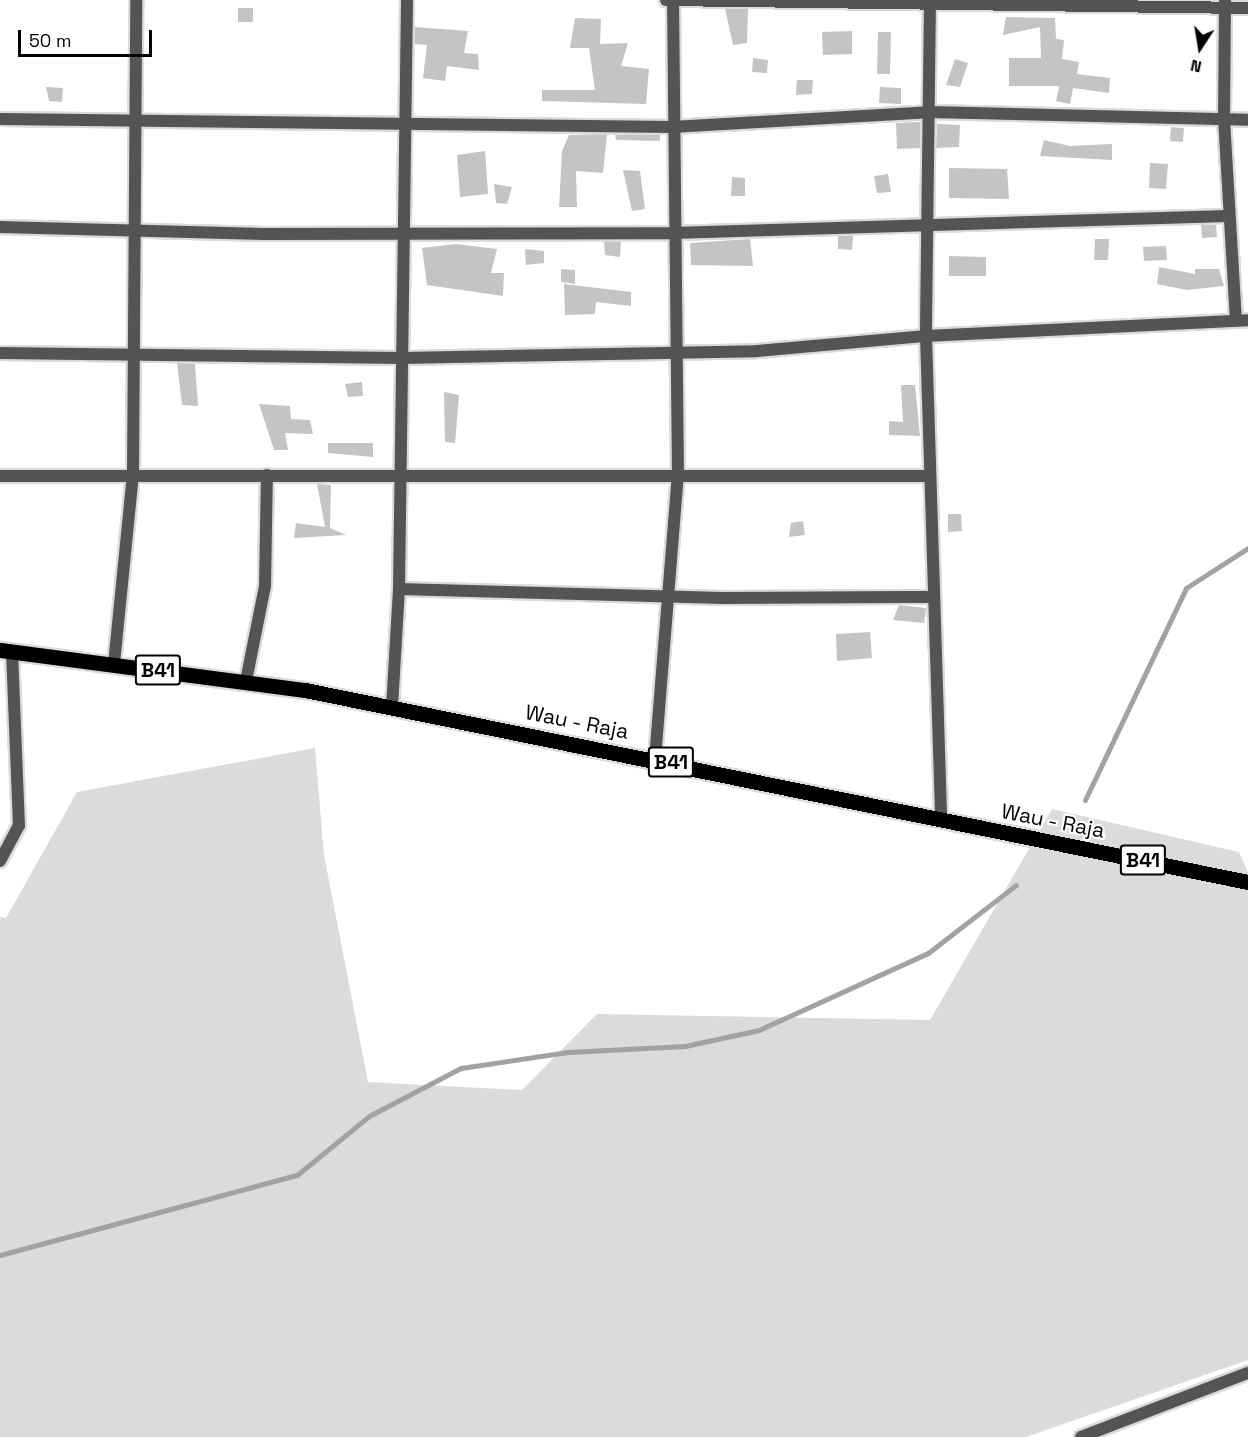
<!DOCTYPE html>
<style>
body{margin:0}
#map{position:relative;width:1248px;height:1437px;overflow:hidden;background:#fff;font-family:"Space Grotesk",sans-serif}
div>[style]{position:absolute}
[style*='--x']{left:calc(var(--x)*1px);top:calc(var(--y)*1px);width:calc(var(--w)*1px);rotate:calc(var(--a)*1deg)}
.green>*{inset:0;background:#dbdbdb}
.stream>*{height:5px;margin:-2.5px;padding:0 2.5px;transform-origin:2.5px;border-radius:2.5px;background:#a2a2a2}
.building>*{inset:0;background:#c4c4c4}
.roads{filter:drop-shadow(2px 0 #dbdbdb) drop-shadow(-2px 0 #dbdbdb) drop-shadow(0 2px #dbdbdb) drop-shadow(0 -2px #dbdbdb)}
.minor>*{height:12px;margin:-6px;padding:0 6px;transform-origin:6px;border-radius:6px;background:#545454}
.primary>*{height:15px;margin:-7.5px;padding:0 7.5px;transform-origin:7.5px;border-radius:7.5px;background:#000}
span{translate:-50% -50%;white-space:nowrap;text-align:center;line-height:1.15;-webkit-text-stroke:4.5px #fff;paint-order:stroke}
.shield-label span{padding:2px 4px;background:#fff;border:2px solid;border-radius:4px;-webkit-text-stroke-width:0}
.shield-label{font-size:20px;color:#000;font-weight:700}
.street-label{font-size:21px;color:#000}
.north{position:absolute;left:1170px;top:18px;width:60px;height:60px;-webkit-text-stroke:4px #fff;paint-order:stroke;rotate:192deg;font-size:16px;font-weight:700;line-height:24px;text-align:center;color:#000}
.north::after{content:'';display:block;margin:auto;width:21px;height:27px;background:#000;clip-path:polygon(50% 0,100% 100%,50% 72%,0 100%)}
.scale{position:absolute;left:18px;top:30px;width:134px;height:27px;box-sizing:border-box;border:3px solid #000;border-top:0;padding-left:8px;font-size:18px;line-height:21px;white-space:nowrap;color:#000;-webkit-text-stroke:4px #fff;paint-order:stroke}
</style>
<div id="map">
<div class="green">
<div style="clip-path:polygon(315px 748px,324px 855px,368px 1082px,522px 1090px,597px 1014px,930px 1020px,1052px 809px,1239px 852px,1248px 872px,1248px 1360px,1026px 1437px,0 1437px,0 917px,6px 918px,77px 792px)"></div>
</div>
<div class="stream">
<div style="--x:1085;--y:800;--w:235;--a:-64.5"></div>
<div style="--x:1186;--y:588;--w:74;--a:-32.8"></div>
<div style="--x:0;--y:1255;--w:308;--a:-15.1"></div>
<div style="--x:297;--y:1175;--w:93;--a:-39.3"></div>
<div style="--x:369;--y:1116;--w:104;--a:-27.6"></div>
<div style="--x:461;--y:1068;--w:108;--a:-8.5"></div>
<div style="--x:568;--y:1052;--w:117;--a:-2.9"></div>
<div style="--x:685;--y:1046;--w:76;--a:-12.2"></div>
<div style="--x:759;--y:1030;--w:186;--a:-24.5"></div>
<div style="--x:928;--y:953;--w:111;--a:-37.7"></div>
</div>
<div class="building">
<div style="clip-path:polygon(238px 8px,253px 8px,253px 22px,238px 22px)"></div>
<div style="clip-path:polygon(725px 9px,748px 9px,747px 43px,733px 45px)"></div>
<div style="clip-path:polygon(1006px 17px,1055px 18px,1056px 39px,1064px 40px,1062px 59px,1079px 62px,1077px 74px,1110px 78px,1109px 93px,1073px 88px,1070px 104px,1056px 101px,1059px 86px,1009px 86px,1009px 58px,1041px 58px,1040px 27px,1003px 35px)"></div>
<div style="clip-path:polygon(575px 18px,601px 19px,600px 44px,628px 43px,621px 66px,649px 69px,646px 104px,542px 101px,542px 90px,595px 90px,589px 48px,570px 48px)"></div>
<div style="clip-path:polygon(415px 27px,468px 31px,464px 53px,478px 54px,479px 70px,447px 66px,445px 81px,423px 78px,427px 45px,415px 44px)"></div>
<div style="clip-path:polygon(852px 31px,852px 54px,823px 55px,822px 32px)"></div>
<div style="clip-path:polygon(878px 32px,891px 32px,890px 74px,877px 74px)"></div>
<div style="clip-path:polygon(753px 58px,768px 60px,767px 73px,752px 72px)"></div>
<div style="clip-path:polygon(955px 59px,968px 63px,960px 87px,946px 85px)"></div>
<div style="clip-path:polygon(797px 80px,813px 80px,812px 94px,796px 95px)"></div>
<div style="clip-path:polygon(46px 87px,63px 88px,62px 102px,49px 101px)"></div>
<div style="clip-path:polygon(880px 87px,901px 88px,901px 104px,879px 103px)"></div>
<div style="clip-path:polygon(920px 122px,920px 148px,897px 149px,896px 123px)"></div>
<div style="clip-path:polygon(937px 124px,960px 125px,959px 147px,936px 148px)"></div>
<div style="clip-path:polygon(1171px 127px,1184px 128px,1183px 142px,1170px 141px)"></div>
<div style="clip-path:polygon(607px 134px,603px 173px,576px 171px,577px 207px,559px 207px,562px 151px,569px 135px)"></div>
<div style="clip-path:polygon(615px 135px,660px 135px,660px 141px,616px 140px)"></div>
<div style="clip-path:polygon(1044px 140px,1070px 146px,1112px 144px,1112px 160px,1040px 156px)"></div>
<div style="clip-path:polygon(485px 151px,488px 194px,460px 197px,457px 155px)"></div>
<div style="clip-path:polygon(1150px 163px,1168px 164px,1166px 189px,1149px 188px)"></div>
<div style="clip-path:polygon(949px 168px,1007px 169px,1009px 199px,949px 198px)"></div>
<div style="clip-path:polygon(623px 170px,640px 171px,645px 209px,632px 211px)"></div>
<div style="clip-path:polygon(888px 174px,891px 192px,877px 193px,874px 176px)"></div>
<div style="clip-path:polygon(732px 177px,745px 178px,745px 196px,731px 196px)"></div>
<div style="clip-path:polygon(494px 184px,512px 187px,507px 204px,496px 203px)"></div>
<div style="clip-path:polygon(1201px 225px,1216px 225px,1217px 237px,1202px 238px)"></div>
<div style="clip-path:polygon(838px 236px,853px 236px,852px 250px,838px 249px)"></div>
<div style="clip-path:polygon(750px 239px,753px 266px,691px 265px,690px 243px)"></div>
<div style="clip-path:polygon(1095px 239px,1109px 239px,1108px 260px,1094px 260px)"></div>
<div style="clip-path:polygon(604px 241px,621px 241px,620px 257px,605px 255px)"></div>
<div style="clip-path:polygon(456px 244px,497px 249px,491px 273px,504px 273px,503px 296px,427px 285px,422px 248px)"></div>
<div style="clip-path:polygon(1166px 246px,1167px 260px,1144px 261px,1143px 247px)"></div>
<div style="clip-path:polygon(525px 249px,544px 251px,544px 263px,526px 265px)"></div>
<div style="clip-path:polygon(949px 256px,986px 257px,986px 276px,949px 276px)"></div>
<div style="clip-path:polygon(1159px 267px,1195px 274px,1195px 269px,1219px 269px,1224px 286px,1187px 290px,1157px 284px)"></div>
<div style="clip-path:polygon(561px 269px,575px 270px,575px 284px,561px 282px)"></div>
<div style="clip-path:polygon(564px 284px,631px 292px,631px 306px,596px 302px,595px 314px,565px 315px)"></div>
<div style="clip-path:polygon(177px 363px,195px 364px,198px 406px,182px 405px)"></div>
<div style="clip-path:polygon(362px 382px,363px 396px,348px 397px,345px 384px)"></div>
<div style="clip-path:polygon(901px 385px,915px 385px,920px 436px,889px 435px,889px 421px,903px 422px)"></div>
<div style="clip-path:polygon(444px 392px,459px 395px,455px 443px,445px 442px)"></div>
<div style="clip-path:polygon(259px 404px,290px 406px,291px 419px,310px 420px,313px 434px,285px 433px,288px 450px,274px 450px)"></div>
<div style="clip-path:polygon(328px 443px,373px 443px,373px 457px,328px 453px)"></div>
<div style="clip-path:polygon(317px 484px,331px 485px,330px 528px,346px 535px,294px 538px,296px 523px,325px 527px)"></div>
<div style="clip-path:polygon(948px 514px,961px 514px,962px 531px,948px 532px)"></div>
<div style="clip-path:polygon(803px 521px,805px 535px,789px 537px,791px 523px)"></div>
<div style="clip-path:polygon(899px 605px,926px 608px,924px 623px,893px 620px)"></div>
<div style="clip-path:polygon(870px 632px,872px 658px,837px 661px,836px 634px)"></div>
</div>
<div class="roads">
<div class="minor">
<div style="--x:666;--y:0;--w:582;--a:0.79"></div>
<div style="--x:930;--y:0;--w:336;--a:90.7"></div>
<div style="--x:926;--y:336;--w:483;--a:88.2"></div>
<div style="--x:1225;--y:1;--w:118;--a:90.5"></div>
<div style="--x:1224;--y:119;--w:201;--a:86.6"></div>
<div style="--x:0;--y:119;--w:672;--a:0.68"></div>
<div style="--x:672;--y:127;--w:257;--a:-3.3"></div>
<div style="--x:929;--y:112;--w:319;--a:1.4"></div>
<div style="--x:0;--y:227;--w:264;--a:1.5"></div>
<div style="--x:264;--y:234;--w:409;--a:-0.1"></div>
<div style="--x:673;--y:233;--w:555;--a:-1.75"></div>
<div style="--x:0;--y:353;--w:402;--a:0.7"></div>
<div style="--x:402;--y:358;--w:355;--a:-1.1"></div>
<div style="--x:757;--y:351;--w:170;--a:-5.1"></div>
<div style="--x:926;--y:336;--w:322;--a:-2.8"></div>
<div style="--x:0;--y:476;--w:929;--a:0"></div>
<div style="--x:399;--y:589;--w:324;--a:1.6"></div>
<div style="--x:723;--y:598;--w:210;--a:-0.3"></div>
<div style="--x:114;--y:664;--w:192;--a:-84.3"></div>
<div style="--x:133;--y:473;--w:473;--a:-89.6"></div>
<div style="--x:246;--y:681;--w:97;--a:-78.7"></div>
<div style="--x:265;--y:586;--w:111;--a:-89"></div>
<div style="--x:392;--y:707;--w:118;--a:-86.6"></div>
<div style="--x:399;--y:589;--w:589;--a:-89.22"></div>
<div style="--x:655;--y:759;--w:285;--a:-85.4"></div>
<div style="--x:678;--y:475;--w:475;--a:-90.6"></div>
<div style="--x:0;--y:861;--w:40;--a:-62"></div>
<div style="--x:19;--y:826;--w:175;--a:-92.3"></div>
<div style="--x:1081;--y:1437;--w:179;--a:-21"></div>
</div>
<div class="primary">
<div style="--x:0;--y:650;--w:308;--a:7.5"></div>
<div style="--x:305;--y:690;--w:962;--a:11.51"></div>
</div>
</div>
<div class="shield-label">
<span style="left:158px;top:670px">B41</span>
<span style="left:671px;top:762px">B41</span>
<span style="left:1143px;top:860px">B41</span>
</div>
<div class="street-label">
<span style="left:577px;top:722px;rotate:11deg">Wau - Raja</span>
<span style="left:1053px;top:821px;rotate:11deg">Wau - Raja</span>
</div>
<div class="north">N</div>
<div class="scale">50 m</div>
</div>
